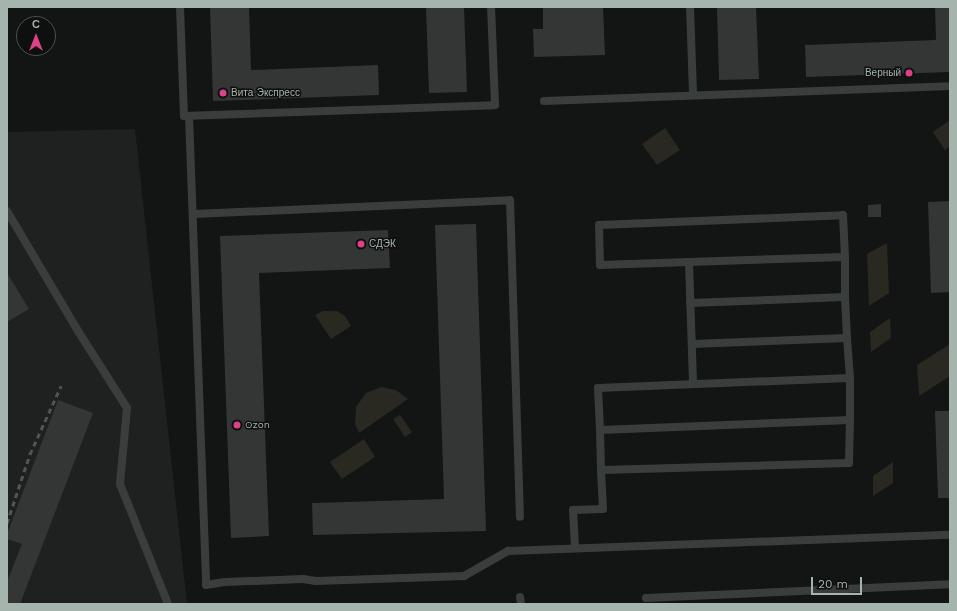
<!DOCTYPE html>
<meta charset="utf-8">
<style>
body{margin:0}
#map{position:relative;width:957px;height:611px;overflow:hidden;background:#131414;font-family:"Work Sans",sans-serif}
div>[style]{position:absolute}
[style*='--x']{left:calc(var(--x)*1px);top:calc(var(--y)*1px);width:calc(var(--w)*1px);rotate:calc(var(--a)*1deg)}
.built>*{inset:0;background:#1f2121}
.green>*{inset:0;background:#292922}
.building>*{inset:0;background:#333635}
.service>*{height:8px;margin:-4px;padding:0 4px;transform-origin:4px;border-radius:4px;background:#393e3d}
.rail>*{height:3px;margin-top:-1.5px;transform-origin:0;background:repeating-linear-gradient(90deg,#505654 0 5px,transparent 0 9px)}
.dots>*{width:11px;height:11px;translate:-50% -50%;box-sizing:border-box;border:2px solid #0e0f0f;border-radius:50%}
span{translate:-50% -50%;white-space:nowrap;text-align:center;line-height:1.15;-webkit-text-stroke:3px #0e0f0f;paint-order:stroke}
.poi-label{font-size:10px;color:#a6b4ae}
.right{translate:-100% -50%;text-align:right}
.left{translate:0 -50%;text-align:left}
.frame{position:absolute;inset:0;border:8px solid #a6b4ae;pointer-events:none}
.north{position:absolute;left:16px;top:16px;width:40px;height:40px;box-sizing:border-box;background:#0e0f0f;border:1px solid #4b514f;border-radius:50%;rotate:0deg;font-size:11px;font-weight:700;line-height:16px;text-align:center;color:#a6b4ae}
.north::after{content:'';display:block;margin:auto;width:14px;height:18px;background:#e04088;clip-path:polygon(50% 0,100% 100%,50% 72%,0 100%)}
.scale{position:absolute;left:811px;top:577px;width:51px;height:18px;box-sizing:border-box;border:2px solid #a6b4ae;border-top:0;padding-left:5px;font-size:12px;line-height:14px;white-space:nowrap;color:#a6b4ae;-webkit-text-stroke:3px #0e0f0f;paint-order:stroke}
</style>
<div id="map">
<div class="built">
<div style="clip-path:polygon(135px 129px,187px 604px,7px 604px,7px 132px)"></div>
</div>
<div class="green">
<div style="clip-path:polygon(950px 120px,950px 146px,945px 150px,933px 132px)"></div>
<div style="clip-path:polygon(665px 128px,680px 150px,657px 165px,642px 144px)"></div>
<div style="clip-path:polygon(887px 243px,889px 293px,869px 306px,867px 254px)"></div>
<div style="clip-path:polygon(323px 311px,337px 311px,345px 316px,351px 326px,331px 339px,315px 315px)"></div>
<div style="clip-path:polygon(890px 318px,891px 338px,871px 352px,870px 332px)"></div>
<div style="clip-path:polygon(950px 344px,950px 376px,919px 396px,917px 365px)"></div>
<div style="clip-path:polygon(381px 387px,396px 390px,408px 399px,359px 433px,355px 424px,356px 407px,366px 393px)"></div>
<div style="clip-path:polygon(400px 415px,412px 432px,405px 437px,393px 419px)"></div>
<div style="clip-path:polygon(364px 439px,375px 457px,342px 479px,330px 462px)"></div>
<div style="clip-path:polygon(893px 462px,893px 483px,873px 496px,873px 476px)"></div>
</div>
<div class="building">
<div style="clip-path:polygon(210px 7px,249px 7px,251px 70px,378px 65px,379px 95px,213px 101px)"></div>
<div style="clip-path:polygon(426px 7px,464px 7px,467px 92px,429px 93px)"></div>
<div style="clip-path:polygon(543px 7px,603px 7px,605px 55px,534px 57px,533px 29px,543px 29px)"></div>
<div style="clip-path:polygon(717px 7px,756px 7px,759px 79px,719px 80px)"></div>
<div style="clip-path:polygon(935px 7px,950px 7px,950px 72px,806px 77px,805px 45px,936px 40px)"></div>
<div style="clip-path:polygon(950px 201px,950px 292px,931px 293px,928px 202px)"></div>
<div style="clip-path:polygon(881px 204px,881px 217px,868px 217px,868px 205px)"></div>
<div style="clip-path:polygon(476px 224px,486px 531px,313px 535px,312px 503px,444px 499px,435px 225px)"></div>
<div style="clip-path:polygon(388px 230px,390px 268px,259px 273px,269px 536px,231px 538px,220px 236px)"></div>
<div style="clip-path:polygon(7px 273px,29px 309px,7px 322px)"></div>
<div style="clip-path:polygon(58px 400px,93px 413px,20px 604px,11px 604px,7px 602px,7px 582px,22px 544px,7px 539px,7px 534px)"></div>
<div style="clip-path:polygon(935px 411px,950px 411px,950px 498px,938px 498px)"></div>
</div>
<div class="service">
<div style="--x:180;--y:7;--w:109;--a:87.9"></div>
<div style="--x:184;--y:116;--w:311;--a:-2"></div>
<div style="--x:495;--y:105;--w:98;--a:-92.3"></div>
<div style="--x:690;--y:7;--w:88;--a:88"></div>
<div style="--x:544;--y:101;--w:406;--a:-2.1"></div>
<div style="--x:189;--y:116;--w:469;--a:87.9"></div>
<div style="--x:206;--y:585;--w:19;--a:-9"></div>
<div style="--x:225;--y:582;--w:78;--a:-2.2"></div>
<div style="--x:303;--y:579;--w:13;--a:9"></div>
<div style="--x:316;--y:581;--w:148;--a:-1.9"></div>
<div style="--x:464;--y:576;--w:51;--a:-29.6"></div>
<div style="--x:508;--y:551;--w:442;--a:-2.1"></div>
<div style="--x:7;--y:211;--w:139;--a:59.4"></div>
<div style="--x:78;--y:331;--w:91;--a:57.5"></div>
<div style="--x:127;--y:408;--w:76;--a:95.3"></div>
<div style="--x:120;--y:484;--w:129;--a:68.2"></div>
<div style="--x:194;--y:214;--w:316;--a:-2.5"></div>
<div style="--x:510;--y:200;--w:317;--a:88.2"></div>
<div style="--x:689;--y:262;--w:89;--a:178.1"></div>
<div style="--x:600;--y:265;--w:40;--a:-91.4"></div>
<div style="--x:599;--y:225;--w:244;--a:-2.3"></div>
<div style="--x:843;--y:215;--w:42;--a:87.3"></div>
<div style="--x:845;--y:257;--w:156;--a:178.2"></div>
<div style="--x:689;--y:262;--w:122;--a:88.1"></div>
<div style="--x:690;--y:303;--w:155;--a:-2.2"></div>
<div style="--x:845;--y:297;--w:40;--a:-90"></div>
<div style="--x:847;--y:338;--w:40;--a:85.7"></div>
<div style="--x:692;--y:344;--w:155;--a:-2.2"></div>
<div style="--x:847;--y:338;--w:41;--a:-92.8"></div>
<div style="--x:600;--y:430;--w:42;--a:-92.7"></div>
<div style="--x:598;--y:388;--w:252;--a:-2.3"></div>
<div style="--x:850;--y:378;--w:42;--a:90"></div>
<div style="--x:850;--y:420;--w:250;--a:177.7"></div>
<div style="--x:600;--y:430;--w:40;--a:88.6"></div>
<div style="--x:601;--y:470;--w:248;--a:-1.6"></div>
<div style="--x:849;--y:463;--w:43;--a:-88.7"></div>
<div style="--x:575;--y:548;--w:38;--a:-93"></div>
<div style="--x:573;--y:510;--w:30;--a:-2"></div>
<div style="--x:603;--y:509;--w:39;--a:-93"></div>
<div style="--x:520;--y:597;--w:7;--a:82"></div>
<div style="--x:646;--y:598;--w:304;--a:-2.6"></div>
</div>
<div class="rail">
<div style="--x:7;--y:523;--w:73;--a:-71.6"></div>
<div style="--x:30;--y:454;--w:75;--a:-65.5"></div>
</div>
<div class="dots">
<div style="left:909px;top:73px;background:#e04088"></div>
<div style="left:223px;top:93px;background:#e04088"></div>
<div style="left:361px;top:244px;background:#e04088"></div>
<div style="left:237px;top:425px;background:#e04088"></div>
</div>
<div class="poi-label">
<span class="right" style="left:901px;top:73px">Верный</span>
<span class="left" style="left:231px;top:93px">Вита Экспресс</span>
<span class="left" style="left:369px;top:244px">СДЭК</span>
<span class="left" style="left:245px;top:425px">Ozon</span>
</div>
<div class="frame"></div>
<div class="north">С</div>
<div class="scale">20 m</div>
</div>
